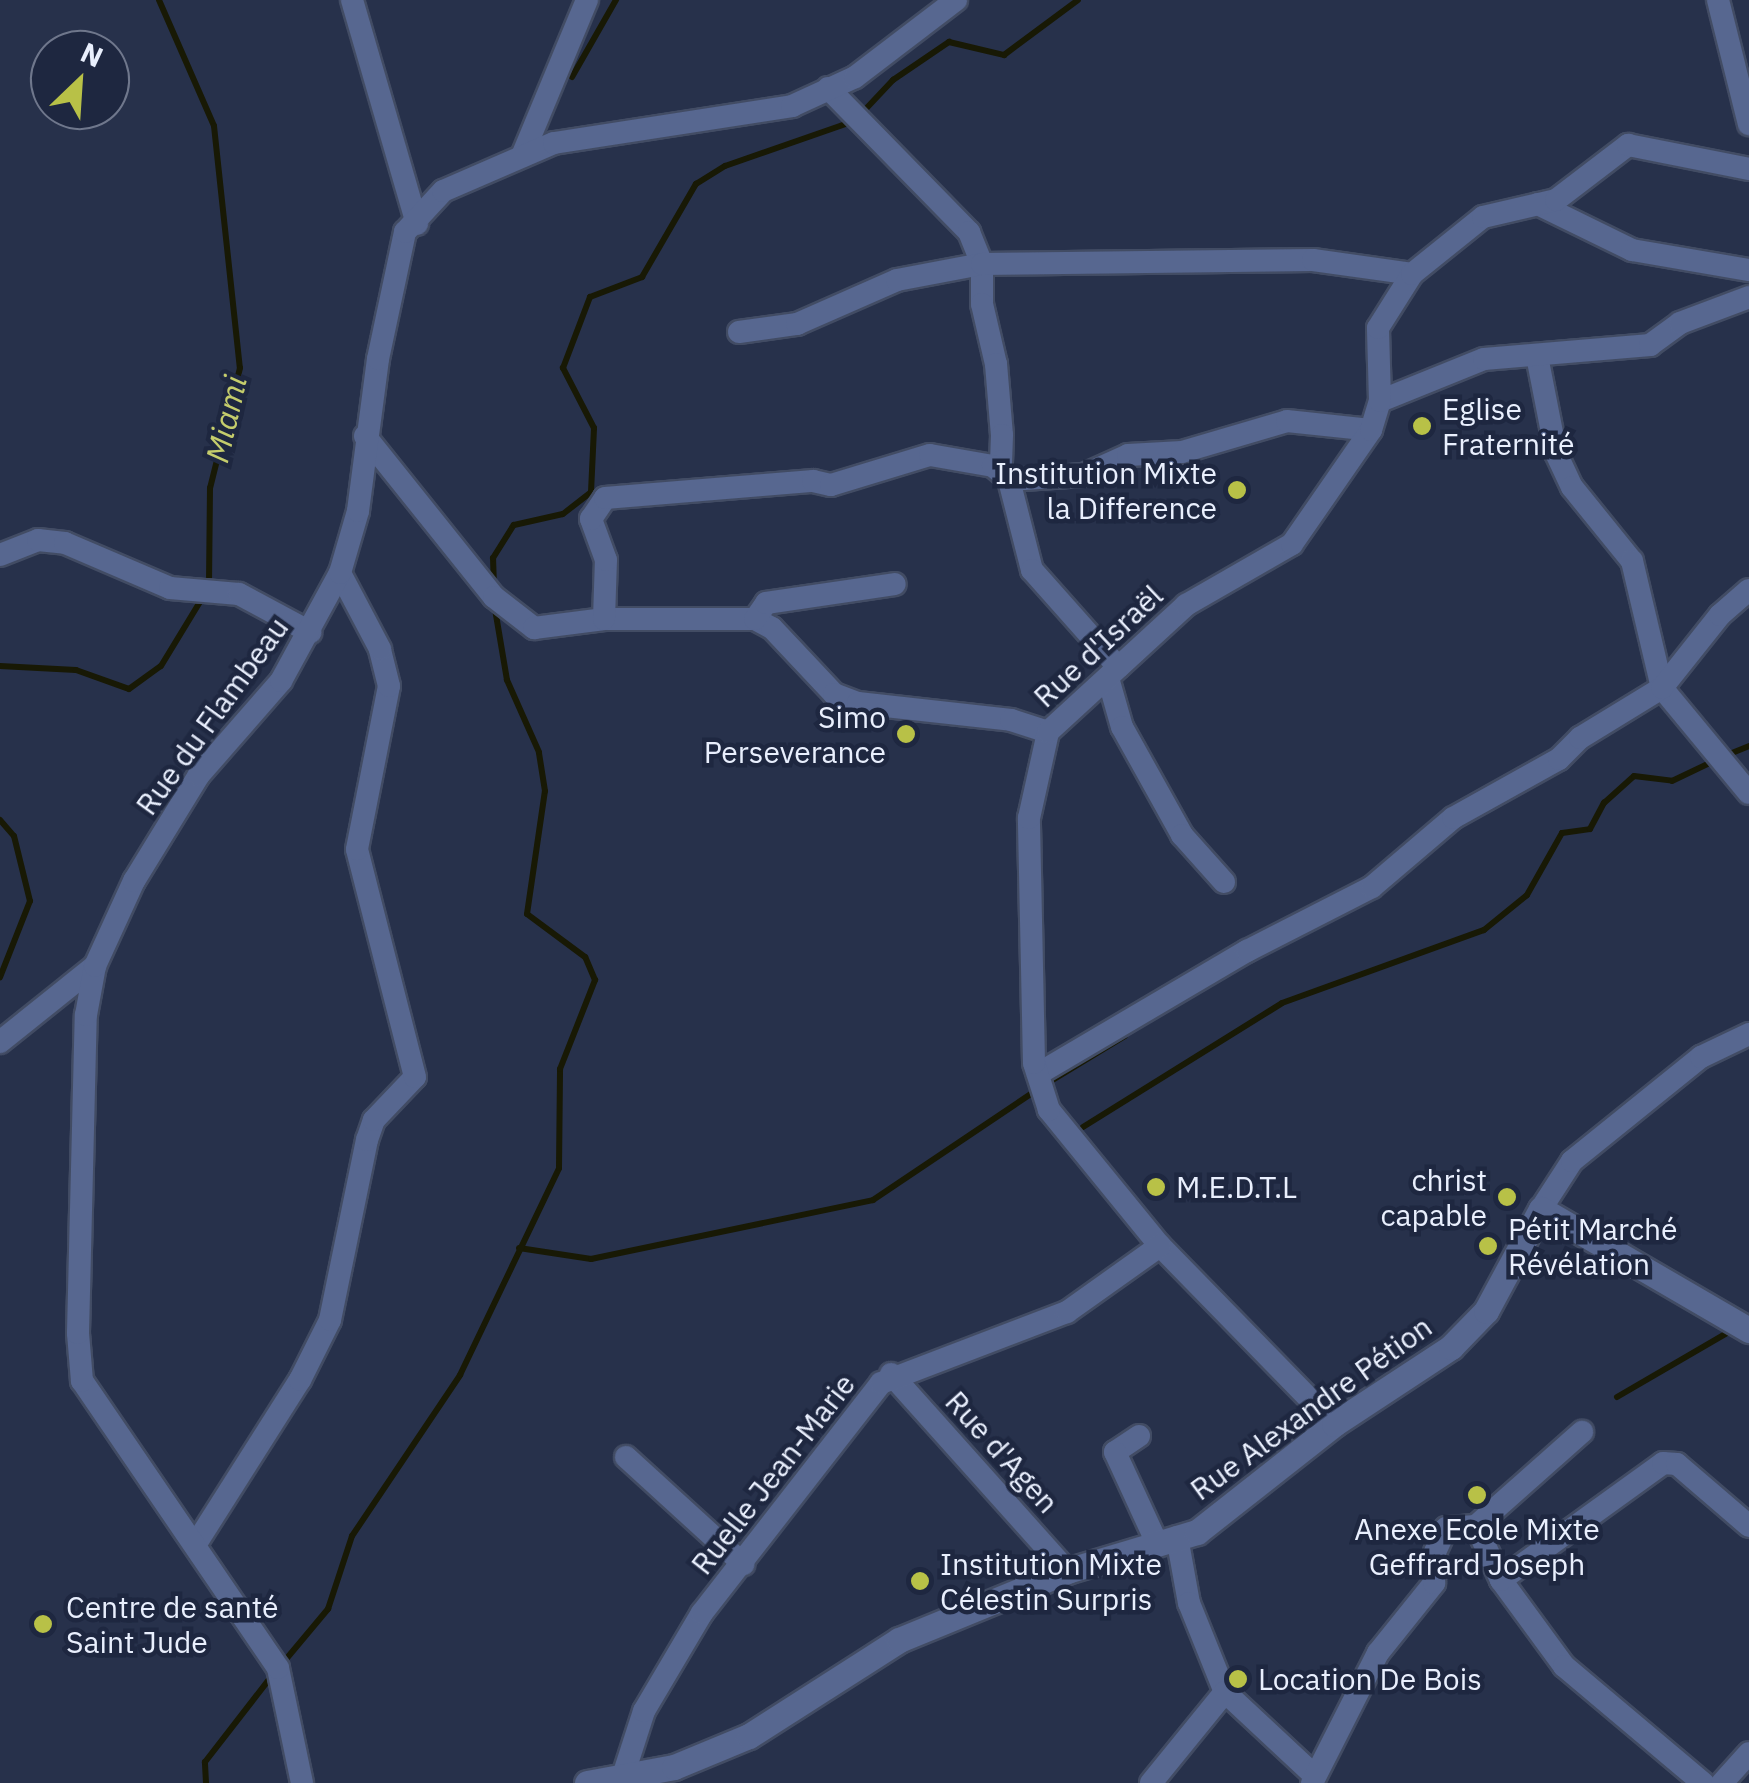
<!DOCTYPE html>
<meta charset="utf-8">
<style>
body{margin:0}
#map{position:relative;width:1749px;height:1783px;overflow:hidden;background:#27314b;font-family:"IBM Plex Sans",sans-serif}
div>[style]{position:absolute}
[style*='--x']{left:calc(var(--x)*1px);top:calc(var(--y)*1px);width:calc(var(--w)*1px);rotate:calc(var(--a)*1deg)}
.stream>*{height:6px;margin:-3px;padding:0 3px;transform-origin:3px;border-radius:3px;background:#181905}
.roads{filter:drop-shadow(2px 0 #424c64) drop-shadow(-2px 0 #424c64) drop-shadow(0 2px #424c64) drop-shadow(0 -2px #424c64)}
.minor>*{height:22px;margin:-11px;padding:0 11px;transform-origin:11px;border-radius:11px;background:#576790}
.tertiary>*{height:25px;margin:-12.5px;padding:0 12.5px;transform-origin:12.5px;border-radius:12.5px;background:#576790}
.dots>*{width:28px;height:28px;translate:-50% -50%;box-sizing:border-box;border:5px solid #1e2740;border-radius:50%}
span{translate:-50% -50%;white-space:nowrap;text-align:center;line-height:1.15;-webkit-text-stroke:9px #1e2740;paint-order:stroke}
.poi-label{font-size:30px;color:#e9effd}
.left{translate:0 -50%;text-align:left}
.right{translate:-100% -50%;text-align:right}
.street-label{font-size:30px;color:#e9effd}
.water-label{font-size:32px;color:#c5cd6c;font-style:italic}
.north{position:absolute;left:30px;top:30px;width:100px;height:100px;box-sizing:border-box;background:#1e2740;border:2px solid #6f778c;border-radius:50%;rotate:25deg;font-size:28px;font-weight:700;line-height:40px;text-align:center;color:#e9effd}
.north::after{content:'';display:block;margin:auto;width:35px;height:45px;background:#b8c147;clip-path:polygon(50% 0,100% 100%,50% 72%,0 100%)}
</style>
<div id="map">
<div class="stream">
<div style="--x:159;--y:0;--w:137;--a:66.4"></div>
<div style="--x:214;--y:126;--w:243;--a:83.9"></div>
<div style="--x:240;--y:368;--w:124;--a:104"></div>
<div style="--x:210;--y:488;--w:98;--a:90.6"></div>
<div style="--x:572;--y:77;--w:89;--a:-60.3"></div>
<div style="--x:861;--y:114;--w:47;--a:-46.7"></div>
<div style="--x:893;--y:80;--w:68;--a:-34.2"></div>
<div style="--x:949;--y:42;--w:57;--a:13.3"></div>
<div style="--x:1004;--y:55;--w:92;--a:-36.6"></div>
<div style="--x:494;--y:586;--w:28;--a:-92"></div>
<div style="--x:493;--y:558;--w:39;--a:-58"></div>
<div style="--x:514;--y:525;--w:50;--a:-12.7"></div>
<div style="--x:563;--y:514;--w:36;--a:-38"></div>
<div style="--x:591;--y:492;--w:64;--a:-87.3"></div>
<div style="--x:594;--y:428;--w:68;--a:-117.3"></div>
<div style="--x:563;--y:368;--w:76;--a:-69.2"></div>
<div style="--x:590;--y:297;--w:56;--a:-21"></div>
<div style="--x:642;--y:277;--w:108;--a:-59.9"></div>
<div style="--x:696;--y:184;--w:34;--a:-32"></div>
<div style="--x:725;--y:166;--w:133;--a:-19.2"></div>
<div style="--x:0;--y:666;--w:76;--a:3"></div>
<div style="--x:76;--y:670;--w:56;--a:19.7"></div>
<div style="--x:129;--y:689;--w:39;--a:-36"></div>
<div style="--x:161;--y:666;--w:81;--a:-58.7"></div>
<div style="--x:1727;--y:755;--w:24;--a:-22"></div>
<div style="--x:0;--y:820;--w:21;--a:49"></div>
<div style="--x:14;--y:836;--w:67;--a:76.2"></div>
<div style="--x:30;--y:901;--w:82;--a:111.5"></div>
<div style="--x:1046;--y:1084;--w:92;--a:-31.3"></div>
<div style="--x:1083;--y:1127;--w:234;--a:-31.9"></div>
<div style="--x:1282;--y:1003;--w:215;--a:-19.9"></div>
<div style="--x:1484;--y:930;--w:55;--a:-39.1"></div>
<div style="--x:1527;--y:895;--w:71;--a:-60.6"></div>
<div style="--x:1562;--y:833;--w:28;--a:-8"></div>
<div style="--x:1590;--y:829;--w:30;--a:-62"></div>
<div style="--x:1604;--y:803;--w:40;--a:-42"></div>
<div style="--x:1634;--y:776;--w:38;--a:7"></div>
<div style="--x:1672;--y:781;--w:49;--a:-25.5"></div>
<div style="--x:519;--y:1248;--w:73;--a:8.7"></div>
<div style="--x:591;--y:1259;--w:288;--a:-11.8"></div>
<div style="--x:873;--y:1200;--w:195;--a:-33.9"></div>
<div style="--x:1617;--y:1397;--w:135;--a:-30.2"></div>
<div style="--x:282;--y:1664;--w:72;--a:-50.1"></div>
<div style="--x:328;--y:1609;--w:77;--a:-71.8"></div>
<div style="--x:352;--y:1536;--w:194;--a:-56.1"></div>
<div style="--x:460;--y:1375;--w:229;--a:-64.4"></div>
<div style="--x:559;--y:1168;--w:99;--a:-89.4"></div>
<div style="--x:560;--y:1069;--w:96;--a:-68.5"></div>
<div style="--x:595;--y:980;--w:25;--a:-113"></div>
<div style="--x:585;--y:957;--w:72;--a:-143.4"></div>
<div style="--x:527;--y:914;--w:124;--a:-81.7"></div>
<div style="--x:545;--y:791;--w:39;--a:-99"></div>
<div style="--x:539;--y:752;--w:79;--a:-114"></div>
<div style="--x:507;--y:680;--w:78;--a:-99.6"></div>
<div style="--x:206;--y:1783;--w:21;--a:-93"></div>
<div style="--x:205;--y:1762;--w:113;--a:-52.2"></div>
</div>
<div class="roads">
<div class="minor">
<div style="--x:352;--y:0;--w:233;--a:73.8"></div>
<div style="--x:1718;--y:0;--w:128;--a:76"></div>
<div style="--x:828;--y:88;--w:202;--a:45.6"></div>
<div style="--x:969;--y:232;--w:35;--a:68"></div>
<div style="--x:982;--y:264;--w:40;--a:90"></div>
<div style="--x:982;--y:304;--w:62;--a:76.9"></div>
<div style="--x:996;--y:364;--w:71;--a:85.2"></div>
<div style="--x:1002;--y:435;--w:26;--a:92"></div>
<div style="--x:1001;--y:461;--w:9;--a:148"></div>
<div style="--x:522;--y:156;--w:169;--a:-67.4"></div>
<div style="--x:1538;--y:204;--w:105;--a:26.1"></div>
<div style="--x:1632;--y:250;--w:119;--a:9.7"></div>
<div style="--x:739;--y:332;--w:59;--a:-7.9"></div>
<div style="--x:797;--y:324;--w:109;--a:-23.7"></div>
<div style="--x:897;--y:280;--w:86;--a:-10.7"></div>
<div style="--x:982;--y:264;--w:331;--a:-0.7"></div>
<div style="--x:1313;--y:260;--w:100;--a:8"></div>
<div style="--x:1537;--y:356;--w:99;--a:78.9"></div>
<div style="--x:1556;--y:453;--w:38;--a:65"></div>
<div style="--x:1572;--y:487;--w:95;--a:51"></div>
<div style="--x:1632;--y:561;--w:130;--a:76.7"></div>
<div style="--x:1662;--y:688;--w:136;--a:50.4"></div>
<div style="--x:1380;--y:401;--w:112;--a:-22"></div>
<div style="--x:1484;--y:359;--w:167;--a:-4.8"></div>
<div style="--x:1650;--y:345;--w:37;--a:-36"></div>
<div style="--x:1680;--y:323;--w:74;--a:-20.6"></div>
<div style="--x:365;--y:436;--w:206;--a:51.3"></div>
<div style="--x:494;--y:597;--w:51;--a:37.8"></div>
<div style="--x:534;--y:628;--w:71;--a:-7.3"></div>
<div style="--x:604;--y:619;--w:151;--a:0"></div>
<div style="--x:755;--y:619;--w:19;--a:28"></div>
<div style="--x:772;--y:628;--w:91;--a:46.8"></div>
<div style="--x:834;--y:694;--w:26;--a:21"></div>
<div style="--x:858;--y:703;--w:154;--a:6.3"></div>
<div style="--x:1011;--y:720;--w:39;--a:18"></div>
<div style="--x:1009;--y:480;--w:75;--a:-3.8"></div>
<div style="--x:1084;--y:475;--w:48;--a:-24.4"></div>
<div style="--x:1128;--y:455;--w:54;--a:-3.2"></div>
<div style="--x:1182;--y:452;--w:109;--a:-16.4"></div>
<div style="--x:1287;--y:421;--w:84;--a:6.1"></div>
<div style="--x:0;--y:555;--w:41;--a:-21.5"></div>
<div style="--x:38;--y:540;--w:27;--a:6"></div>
<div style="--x:65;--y:543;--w:114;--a:23.2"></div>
<div style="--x:170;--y:588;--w:69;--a:5"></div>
<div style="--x:239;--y:594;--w:81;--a:28.2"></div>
<div style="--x:604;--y:619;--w:59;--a:-88.1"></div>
<div style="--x:606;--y:560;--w:44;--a:-110.1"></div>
<div style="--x:591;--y:519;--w:25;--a:-56"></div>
<div style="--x:605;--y:498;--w:209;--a:-4.7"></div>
<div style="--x:813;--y:481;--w:18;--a:13"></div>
<div style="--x:831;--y:485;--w:103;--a:-16.9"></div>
<div style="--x:930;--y:455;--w:64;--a:9.9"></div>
<div style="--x:993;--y:466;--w:21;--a:41"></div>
<div style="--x:1009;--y:480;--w:93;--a:75.7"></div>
<div style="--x:1032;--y:570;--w:130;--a:48.4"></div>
<div style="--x:755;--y:619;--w:19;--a:-55"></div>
<div style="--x:766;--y:603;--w:130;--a:-8.4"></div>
<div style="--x:1108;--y:678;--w:51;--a:74.1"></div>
<div style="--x:1122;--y:727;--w:124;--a:60.9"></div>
<div style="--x:1182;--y:835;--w:63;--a:48.2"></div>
<div style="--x:0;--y:1042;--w:122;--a:-38.7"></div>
<div style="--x:1038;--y:1074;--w:243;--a:-30.5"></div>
<div style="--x:1247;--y:951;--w:140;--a:-27.1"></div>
<div style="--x:1372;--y:887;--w:106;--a:-40.4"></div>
<div style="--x:1453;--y:818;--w:121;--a:-29.1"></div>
<div style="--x:1559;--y:759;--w:30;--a:-45"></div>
<div style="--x:1580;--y:738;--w:96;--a:-31.4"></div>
<div style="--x:1662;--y:688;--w:93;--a:-51.5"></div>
<div style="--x:1720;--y:615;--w:38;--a:-41"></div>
<div style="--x:1541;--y:1209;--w:57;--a:-57.1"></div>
<div style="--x:1572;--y:1161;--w:166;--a:-38.9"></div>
<div style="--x:1701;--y:1057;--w:53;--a:-25.6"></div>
<div style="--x:891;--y:1374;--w:264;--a:48.2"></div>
<div style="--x:1334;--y:1424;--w:249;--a:-134.3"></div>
<div style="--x:1160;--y:1246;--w:176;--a:-129.2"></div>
<div style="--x:1049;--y:1110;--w:49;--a:-107.7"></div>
<div style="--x:1034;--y:1063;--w:245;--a:-91.2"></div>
<div style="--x:1029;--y:818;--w:88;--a:-77.5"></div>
<div style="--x:1048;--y:732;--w:188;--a:-42.6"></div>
<div style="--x:1186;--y:605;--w:122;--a:-29.9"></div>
<div style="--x:1292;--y:544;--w:139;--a:-55.3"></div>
<div style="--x:1371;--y:430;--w:30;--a:-73"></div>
<div style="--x:1380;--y:401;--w:73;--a:-91.6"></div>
<div style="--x:1378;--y:328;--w:64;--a:-57.8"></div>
<div style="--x:1412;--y:274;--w:91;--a:-38.8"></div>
<div style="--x:1483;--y:217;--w:75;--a:-13.1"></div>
<div style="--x:1556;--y:200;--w:91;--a:-37.4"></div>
<div style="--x:1628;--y:145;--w:123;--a:11.2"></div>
<div style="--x:1139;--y:1436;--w:29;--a:146"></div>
<div style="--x:1115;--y:1452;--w:96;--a:65.3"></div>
<div style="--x:626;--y:1457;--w:159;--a:42.4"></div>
<div style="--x:1476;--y:1526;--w:60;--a:65.2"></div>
<div style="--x:1501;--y:1580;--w:107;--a:53.8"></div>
<div style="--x:1564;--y:1666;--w:182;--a:40.1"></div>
<div style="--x:1177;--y:1537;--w:67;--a:79.7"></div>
<div style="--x:1189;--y:1603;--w:96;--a:68"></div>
<div style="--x:1225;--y:1692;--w:122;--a:43"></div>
<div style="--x:197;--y:1542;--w:192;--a:-57.6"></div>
<div style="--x:300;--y:1380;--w:67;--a:-63.4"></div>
<div style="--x:330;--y:1320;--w:184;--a:-78.4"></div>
<div style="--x:367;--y:1140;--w:21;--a:-71"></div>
<div style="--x:374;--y:1120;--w:59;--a:-46.4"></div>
<div style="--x:415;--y:1077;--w:235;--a:-104.3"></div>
<div style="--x:357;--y:849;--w:166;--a:-78.9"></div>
<div style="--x:389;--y:686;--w:38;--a:-104"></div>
<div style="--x:380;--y:649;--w:86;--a:-117.8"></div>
<div style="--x:1501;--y:1580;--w:200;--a:-35.8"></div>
<div style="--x:1663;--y:1463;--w:14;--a:4"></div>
<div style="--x:1677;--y:1464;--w:95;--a:40.7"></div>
<div style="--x:624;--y:1773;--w:65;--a:-72.1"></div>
<div style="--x:644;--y:1711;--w:114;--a:-59.4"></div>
<div style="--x:702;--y:1613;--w:291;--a:-52.1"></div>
<div style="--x:881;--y:1383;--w:199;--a:-20.9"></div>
<div style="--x:1067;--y:1312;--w:114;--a:-35.4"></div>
<div style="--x:302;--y:1783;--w:117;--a:-101.8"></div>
<div style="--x:278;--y:1668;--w:348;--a:-124.3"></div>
<div style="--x:82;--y:1381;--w:48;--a:-94.8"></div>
<div style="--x:78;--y:1333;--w:318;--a:-88.6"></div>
<div style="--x:86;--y:1015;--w:50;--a:-79.6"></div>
<div style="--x:95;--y:966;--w:94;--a:-65.4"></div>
<div style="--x:134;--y:881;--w:124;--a:-58.5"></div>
<div style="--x:199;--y:775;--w:125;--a:-48.9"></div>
<div style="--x:281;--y:681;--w:123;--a:-61.4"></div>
<div style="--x:340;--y:573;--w:65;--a:-73.8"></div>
<div style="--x:358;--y:511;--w:153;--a:-82.5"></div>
<div style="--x:378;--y:359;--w:130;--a:-78"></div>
<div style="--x:405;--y:232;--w:56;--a:-47.2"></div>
<div style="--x:443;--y:191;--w:121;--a:-23.4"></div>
<div style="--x:554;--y:143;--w:241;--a:-8.8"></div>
<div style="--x:792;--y:106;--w:69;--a:-24.7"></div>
<div style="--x:855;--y:77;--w:127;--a:-37.3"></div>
<div style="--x:1151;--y:1783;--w:117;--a:-50.9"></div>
<div style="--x:1312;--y:1783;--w:146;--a:-63.1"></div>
<div style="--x:1378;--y:1653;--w:90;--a:-51.3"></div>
<div style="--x:1434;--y:1583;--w:31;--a:-88"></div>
<div style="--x:1435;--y:1552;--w:26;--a:-65"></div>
<div style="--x:1446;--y:1528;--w:30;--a:-4"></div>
<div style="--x:1476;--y:1526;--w:142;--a:-41.6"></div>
<div style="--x:1722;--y:1783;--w:40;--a:-48"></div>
</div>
<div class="tertiary">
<div style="--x:587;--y:1783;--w:88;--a:-10.4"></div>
<div style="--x:674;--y:1767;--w:81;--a:-22.5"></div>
<div style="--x:749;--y:1736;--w:178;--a:-32.6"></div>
<div style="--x:899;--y:1640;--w:182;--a:-22.3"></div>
<div style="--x:1067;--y:1571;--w:136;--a:-16.7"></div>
<div style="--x:1197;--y:1532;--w:174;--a:-38.2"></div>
<div style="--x:1334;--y:1424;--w:140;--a:-33.3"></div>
<div style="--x:1451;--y:1347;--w:50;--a:-45.8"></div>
<div style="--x:1486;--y:1311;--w:116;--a:-61.7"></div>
<div style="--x:1541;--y:1209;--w:241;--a:30.2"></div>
</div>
</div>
<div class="dots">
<div style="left:1422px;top:426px;background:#b8c147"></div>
<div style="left:1237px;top:490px;background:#b8c147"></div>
<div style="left:906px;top:734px;background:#b8c147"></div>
<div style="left:1156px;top:1187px;background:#b8c147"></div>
<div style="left:1507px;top:1197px;background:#b8c147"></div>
<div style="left:1488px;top:1246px;background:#b8c147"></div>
<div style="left:1477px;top:1495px;background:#b8c147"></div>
<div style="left:920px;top:1581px;background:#b8c147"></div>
<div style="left:43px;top:1624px;background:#b8c147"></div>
<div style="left:1238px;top:1679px;background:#b8c147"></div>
</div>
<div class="poi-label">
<span class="left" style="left:1442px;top:426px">Eglise<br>Fraternité</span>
<span class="right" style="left:1217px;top:490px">Institution Mixte<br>la Difference</span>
<span class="right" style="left:886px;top:734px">Simo<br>Perseverance</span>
<span class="right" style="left:1487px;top:1197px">christ<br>capable</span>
<span class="left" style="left:1176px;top:1187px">M.E.D.T.L</span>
<span class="left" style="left:1508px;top:1246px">Pétit Marché<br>Révélation</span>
<span style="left:1477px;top:1546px">Anexe Ecole Mixte<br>Geffrard Joseph</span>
<span class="left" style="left:940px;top:1581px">Institution Mixte<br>Célestin Surpris</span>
<span class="left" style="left:66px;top:1624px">Centre de santé<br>Saint Jude</span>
<span class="left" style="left:1258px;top:1679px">Location De Bois</span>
</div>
<div class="street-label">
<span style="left:1098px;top:646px;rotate:-43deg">Rue d'Israël</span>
<span style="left:212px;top:716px;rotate:-54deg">Rue du Flambeau</span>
<span style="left:1311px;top:1408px;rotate:-36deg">Rue Alexandre Pétion</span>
<span style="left:1002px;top:1452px;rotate:48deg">Rue d'Agen</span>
<span style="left:773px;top:1474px;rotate:-52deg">Ruelle Jean-Marie</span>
</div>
<div class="water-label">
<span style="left:226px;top:419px;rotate:-77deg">Miami</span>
</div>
<div class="north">N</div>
</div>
